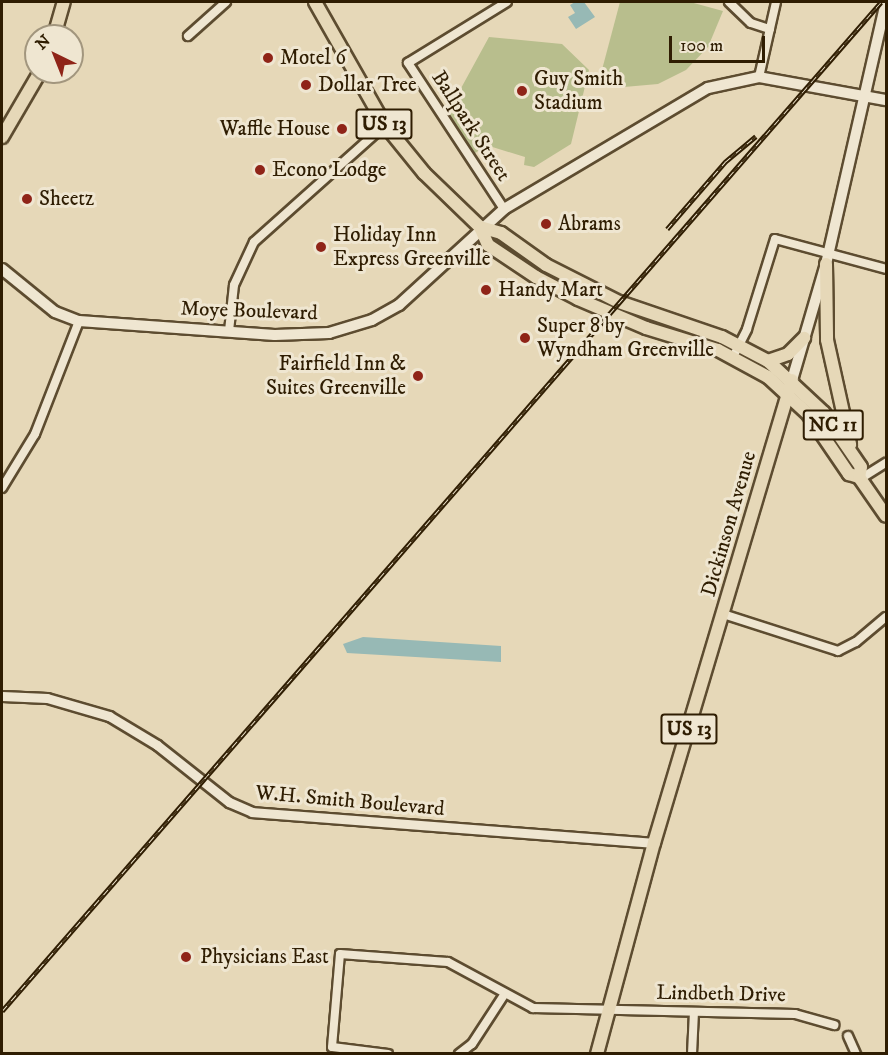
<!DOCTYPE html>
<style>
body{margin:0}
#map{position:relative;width:888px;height:1055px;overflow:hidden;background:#e6d8b8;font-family:"IM FELL DW Pica",serif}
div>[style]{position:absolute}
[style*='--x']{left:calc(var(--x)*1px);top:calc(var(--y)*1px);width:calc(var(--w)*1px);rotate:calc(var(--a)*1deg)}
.green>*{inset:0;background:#b8be8d}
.water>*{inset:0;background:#97b9b5}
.roads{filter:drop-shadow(2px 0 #5d4c30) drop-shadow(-2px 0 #5d4c30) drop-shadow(0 2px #5d4c30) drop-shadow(0 -2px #5d4c30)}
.minor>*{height:8px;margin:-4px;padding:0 4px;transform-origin:4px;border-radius:4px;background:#efe6d1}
.tertiary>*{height:9px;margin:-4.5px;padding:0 4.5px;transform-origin:4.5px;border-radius:4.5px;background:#efe6d1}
.secondary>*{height:10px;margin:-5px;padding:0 5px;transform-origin:5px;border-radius:5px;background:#efe6d1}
.primary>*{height:12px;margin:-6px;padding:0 6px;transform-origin:6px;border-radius:6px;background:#e6d8b8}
.rail>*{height:4.5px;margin-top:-2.25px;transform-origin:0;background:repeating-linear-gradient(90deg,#efe6d1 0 7px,#2f1d02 0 14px);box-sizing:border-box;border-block:2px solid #2f1d02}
.dots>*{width:16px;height:16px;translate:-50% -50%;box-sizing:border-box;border:3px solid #efe6d1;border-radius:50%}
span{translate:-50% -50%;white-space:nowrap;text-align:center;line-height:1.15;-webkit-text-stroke:6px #efe6d1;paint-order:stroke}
.shield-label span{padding:2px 4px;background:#efe6d1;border:2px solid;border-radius:4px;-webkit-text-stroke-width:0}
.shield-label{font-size:20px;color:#2f1d02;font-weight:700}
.poi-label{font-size:21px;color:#2f1d02}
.left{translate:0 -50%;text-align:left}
.right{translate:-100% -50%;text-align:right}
.street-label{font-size:21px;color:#2f1d02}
.frame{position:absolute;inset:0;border:3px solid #2f1d02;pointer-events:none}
.north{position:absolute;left:24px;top:24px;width:60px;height:60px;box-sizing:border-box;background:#efe6d1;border:2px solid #a2967e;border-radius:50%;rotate:317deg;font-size:16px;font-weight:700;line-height:24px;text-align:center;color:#2f1d02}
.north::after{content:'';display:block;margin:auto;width:21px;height:27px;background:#8f2418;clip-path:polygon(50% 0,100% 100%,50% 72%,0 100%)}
.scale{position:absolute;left:669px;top:36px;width:96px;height:27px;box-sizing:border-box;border:3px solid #2f1d02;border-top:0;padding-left:8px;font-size:18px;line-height:21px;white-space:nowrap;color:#2f1d02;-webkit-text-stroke:4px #efe6d1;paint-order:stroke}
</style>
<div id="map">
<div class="green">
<div style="clip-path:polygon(620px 2px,690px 2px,723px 11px,708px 47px,686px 70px,658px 84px,624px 87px,599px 81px)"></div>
<div style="clip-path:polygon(489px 37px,562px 44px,589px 70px,571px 144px,534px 167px,524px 165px,525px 157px,486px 145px,474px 154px,448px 112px)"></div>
</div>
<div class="water">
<div style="clip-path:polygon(575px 2px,584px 2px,595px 17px,576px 29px,568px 17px,575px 13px,570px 5px)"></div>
<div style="clip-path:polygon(363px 637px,501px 646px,501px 662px,347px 653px,343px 644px)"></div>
</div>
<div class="roads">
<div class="minor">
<div style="--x:729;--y:2;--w:30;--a:44"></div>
<div style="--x:751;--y:23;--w:20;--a:18"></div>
<div style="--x:188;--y:36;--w:51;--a:-41.8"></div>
<div style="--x:759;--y:77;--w:77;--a:-77.2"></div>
<div style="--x:504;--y:209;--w:175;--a:-123.3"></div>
<div style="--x:408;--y:63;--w:116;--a:-31.6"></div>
<div style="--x:229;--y:331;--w:46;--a:-83.8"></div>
<div style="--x:234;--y:285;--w:47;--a:-65.1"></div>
<div style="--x:254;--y:242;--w:176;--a:-41.8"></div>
<div style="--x:733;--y:357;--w:31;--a:-63"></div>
<div style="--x:747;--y:329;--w:94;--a:-72.7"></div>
<div style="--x:775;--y:239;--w:115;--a:15.1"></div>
<div style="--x:860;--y:479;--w:31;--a:-32"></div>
<div style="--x:2;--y:488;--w:63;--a:-58.6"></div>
<div style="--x:35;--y:434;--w:121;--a:-68.7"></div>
<div style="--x:723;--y:614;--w:121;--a:17.8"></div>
<div style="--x:838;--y:651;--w:20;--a:-27"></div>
<div style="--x:856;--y:642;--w:39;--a:-40"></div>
<div style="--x:848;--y:1036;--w:20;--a:66"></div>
<div style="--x:388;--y:1054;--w:56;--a:-172.9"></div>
<div style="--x:332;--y:1047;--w:93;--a:-85.1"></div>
<div style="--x:340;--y:954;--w:108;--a:4.2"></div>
<div style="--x:448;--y:962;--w:97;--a:28.4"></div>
<div style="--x:533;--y:1008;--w:262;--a:1.3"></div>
<div style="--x:795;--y:1014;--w:41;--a:15.8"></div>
<div style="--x:459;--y:1054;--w:16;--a:-38"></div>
<div style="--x:472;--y:1044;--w:59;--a:-56.9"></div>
<div style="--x:692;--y:1054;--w:42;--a:-87.3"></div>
</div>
<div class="tertiary">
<div style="--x:2;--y:696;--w:45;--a:2.5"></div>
<div style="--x:47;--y:698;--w:65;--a:16.2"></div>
<div style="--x:109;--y:716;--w:56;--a:31.1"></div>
<div style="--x:157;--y:745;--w:92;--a:38.4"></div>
<div style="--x:229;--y:802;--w:25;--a:23"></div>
<div style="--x:252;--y:812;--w:403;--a:4.4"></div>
</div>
<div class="secondary">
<div style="--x:2;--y:269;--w:68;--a:39.1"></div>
<div style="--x:55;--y:312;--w:26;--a:21"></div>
<div style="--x:79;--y:321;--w:196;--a:4.1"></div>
<div style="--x:275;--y:335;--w:54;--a:-2.1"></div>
<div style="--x:329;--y:333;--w:45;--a:-16.8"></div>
<div style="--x:372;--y:320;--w:31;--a:-29"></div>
<div style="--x:399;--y:305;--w:142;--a:-42.4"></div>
<div style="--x:504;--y:209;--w:237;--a:-30.7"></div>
<div style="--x:708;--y:88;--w:52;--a:-12.2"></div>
<div style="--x:759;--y:77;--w:129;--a:10.3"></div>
<div style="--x:792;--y:380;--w:121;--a:-73.7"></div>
<div style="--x:826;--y:264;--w:268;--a:-77.1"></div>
</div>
<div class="primary">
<div style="--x:315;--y:2;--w:142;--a:60.4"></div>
<div style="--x:385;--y:125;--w:62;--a:50.9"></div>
<div style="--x:424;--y:173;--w:78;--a:44"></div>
<div style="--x:480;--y:227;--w:20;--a:66"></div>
<div style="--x:488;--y:245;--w:58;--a:33.7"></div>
<div style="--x:536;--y:277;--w:47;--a:27.6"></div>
<div style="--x:578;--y:299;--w:74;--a:23.1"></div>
<div style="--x:646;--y:328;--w:75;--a:17"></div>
<div style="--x:718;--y:350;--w:57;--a:28.4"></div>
<div style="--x:768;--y:377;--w:54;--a:42.8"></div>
<div style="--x:808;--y:414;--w:73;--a:55.7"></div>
<div style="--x:849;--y:474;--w:10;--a:17"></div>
<div style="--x:859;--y:477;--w:47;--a:55.3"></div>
<div style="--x:54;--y:36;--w:35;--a:-74"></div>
<div style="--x:2;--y:137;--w:75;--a:-59.7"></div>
<div style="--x:480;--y:227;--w:22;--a:16"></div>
<div style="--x:501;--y:233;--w:55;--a:35.4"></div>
<div style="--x:546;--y:265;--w:82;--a:26.9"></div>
<div style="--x:619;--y:302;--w:109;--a:18.8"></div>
<div style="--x:722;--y:337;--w:52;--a:27.6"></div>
<div style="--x:768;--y:361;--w:76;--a:42.9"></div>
<div style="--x:824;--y:413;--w:65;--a:55.6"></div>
<div style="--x:861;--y:467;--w:10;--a:101"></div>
<div style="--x:826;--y:264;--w:76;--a:89.2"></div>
<div style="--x:827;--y:340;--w:107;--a:77.5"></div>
<div style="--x:768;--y:361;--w:21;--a:-19"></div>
<div style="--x:788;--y:354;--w:23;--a:-45"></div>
<div style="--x:597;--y:1054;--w:219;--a:-74.9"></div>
<div style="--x:654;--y:843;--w:483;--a:-73.4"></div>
</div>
</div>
<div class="rail">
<div style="--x:667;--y:229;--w:89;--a:-49.1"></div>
<div style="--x:725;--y:162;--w:40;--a:-40"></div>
<div style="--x:2;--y:1011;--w:1338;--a:-48.94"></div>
</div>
<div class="dots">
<div style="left:268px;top:58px;background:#8f2418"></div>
<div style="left:306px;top:85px;background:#8f2418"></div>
<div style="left:522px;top:91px;background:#8f2418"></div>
<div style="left:342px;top:129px;background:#8f2418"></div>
<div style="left:260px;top:170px;background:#8f2418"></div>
<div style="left:27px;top:199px;background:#8f2418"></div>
<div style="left:546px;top:224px;background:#8f2418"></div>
<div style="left:321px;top:247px;background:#8f2418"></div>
<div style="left:486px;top:290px;background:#8f2418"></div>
<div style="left:525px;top:338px;background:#8f2418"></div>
<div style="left:418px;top:376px;background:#8f2418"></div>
<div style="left:186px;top:957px;background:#8f2418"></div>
</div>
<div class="shield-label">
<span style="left:384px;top:124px">US 13</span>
<span style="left:833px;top:425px">NC 11</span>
<span style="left:689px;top:729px">US 13</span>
</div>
<div class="poi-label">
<span class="left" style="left:280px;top:58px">Motel 6</span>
<span class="left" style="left:534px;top:91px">Guy Smith<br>Stadium</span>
<span class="left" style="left:318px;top:85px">Dollar Tree</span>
<span class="right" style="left:330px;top:129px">Waffle House</span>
<span class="left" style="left:272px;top:170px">Econo Lodge</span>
<span class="left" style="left:39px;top:199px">Sheetz</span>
<span class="left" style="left:558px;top:224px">Abrams</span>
<span class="left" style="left:333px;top:247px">Holiday Inn<br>Express Greenville</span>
<span class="left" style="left:498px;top:290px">Handy Mart</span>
<span class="left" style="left:537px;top:338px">Super 8 by<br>Wyndham Greenville</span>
<span class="right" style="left:406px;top:376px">Fairfield Inn &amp;<br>Suites Greenville</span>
<span class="left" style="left:200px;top:957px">Physicians East</span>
</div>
<div class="street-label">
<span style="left:471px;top:126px;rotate:57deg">Ballpark Street</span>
<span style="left:249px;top:311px;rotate:2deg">Moye Boulevard</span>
<span style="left:729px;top:524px;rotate:-74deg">Dickinson Avenue</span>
<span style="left:350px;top:801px;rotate:5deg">W.H. Smith Boulevard</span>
<span style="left:721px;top:994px;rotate:1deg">Lindbeth Drive</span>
</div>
<div class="frame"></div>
<div class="north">N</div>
<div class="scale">100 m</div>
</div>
